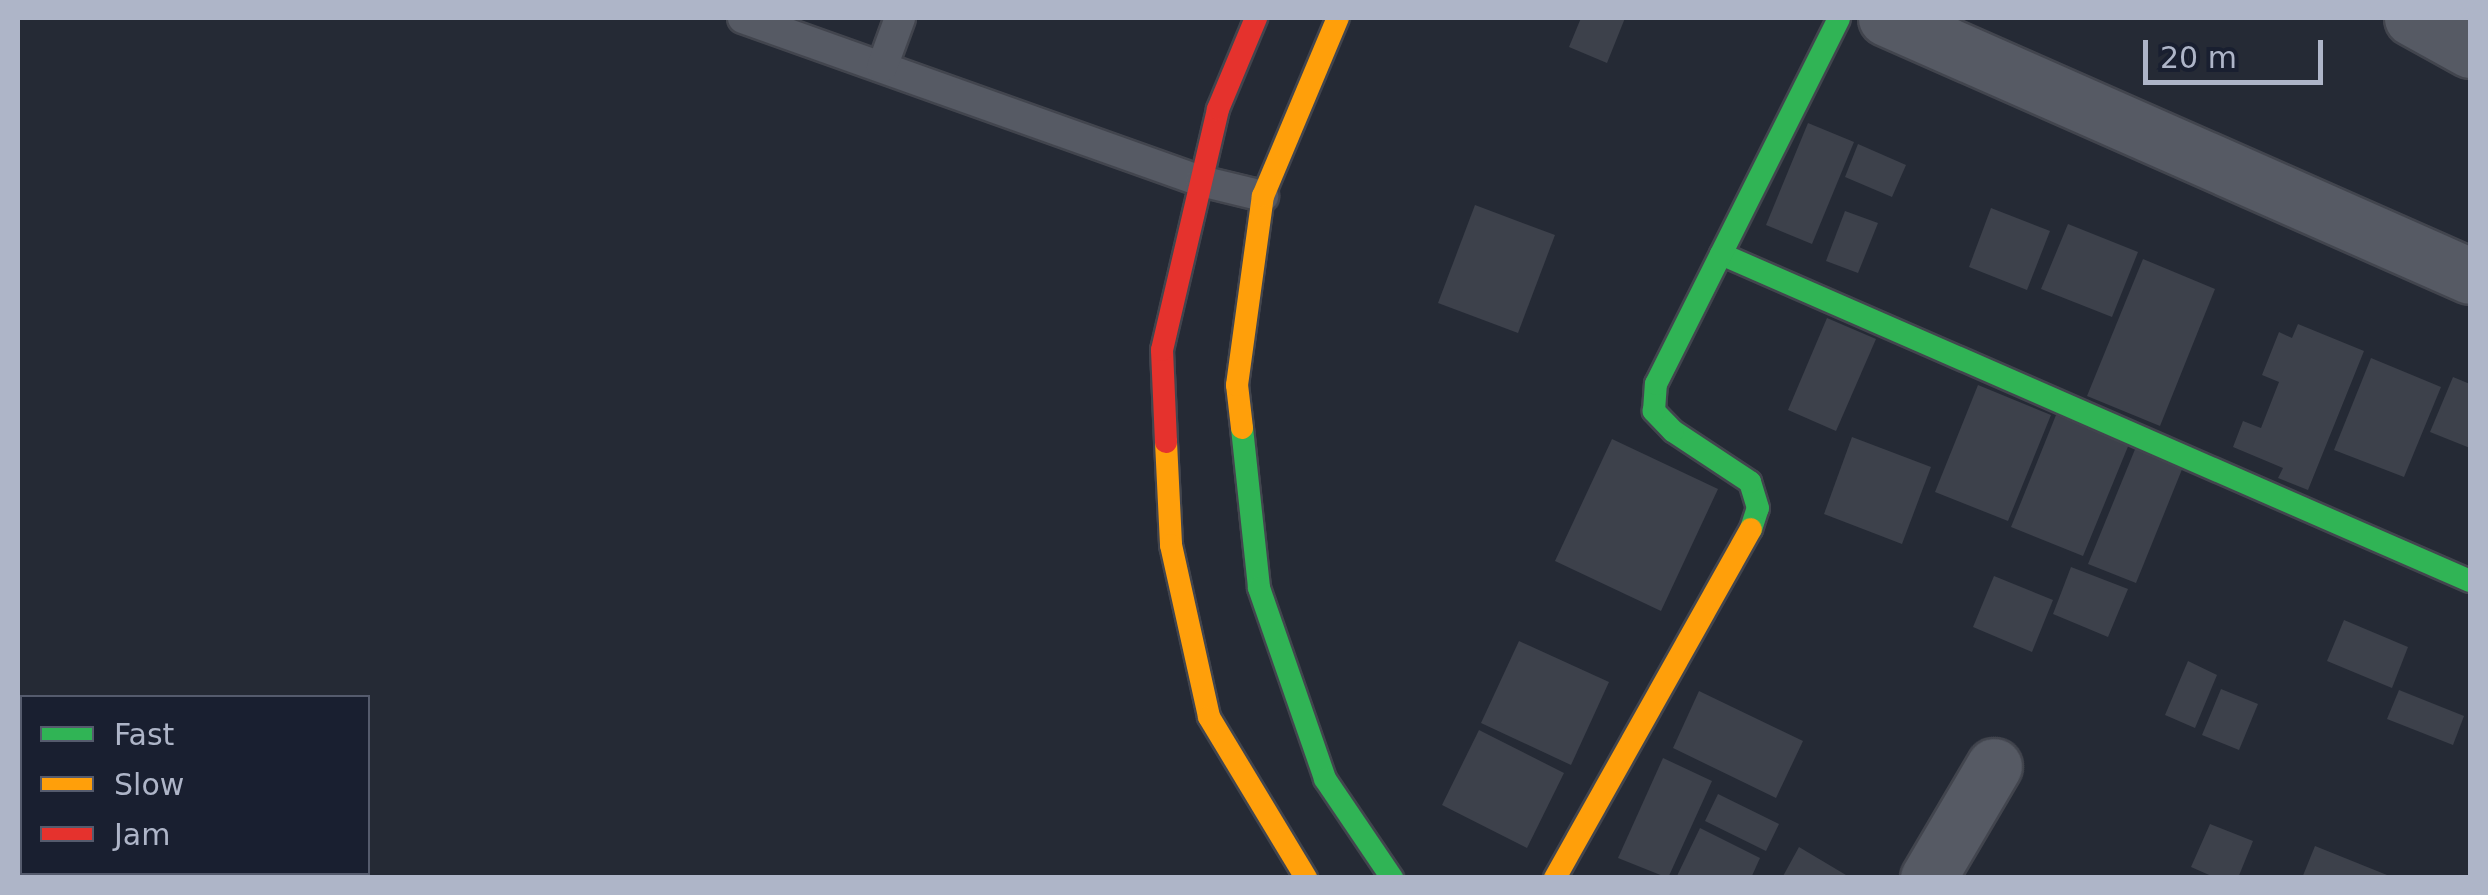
<!DOCTYPE html>
<style>
body{margin:0}
#map{position:relative;width:2488px;height:895px;overflow:hidden;background:#252a35;font-family:"DejaVu Sans",sans-serif}
div>[style]{position:absolute}
[style*='--x']{left:calc(var(--x)*1px);top:calc(var(--y)*1px);width:calc(var(--w)*1px);rotate:calc(var(--a)*1deg)}
.building>*{inset:0;background:#3d414b}
.roads{filter:drop-shadow(2px 0 #42454e) drop-shadow(-2px 0 #42454e) drop-shadow(0 2px #42454e) drop-shadow(0 -2px #42454e)}
.lane>*{height:30px;margin:-15px;padding:0 15px;transform-origin:15px;border-radius:15px;background:#565a64}
.street>*{height:55px;margin:-27.5px;padding:0 27.5px;transform-origin:27.5px;border-radius:27.5px;background:#565a64}
.fast>*{height:22px;margin:-11px;padding:0 11px;transform-origin:11px;border-radius:11px;background:#30b455}
.slow>*{height:22px;margin:-11px;padding:0 11px;transform-origin:11px;border-radius:11px;background:#ff9f0a}
.jam>*{height:22px;margin:-11px;padding:0 11px;transform-origin:11px;border-radius:11px;background:#e5322d}
span{translate:-50% -50%;white-space:nowrap;text-align:center;line-height:1.15;-webkit-text-stroke:10px #191f30;paint-order:stroke}
.frame{position:absolute;inset:0;border:20px solid #aeb5c8;pointer-events:none}
.legend{position:absolute;left:20px;top:695px;width:350px;height:180px;box-sizing:border-box;background:#191f30;border:2px solid #555b6d;margin:0;padding:12px 18px;list-style:none;font-size:30px;color:#aeb5c8}
.legend li{display:flex;align-items:center;gap:20px;height:50px}
.legend b{width:50px;border:2px solid #555b6d}
.scale{position:absolute;left:2143px;top:40px;width:180px;height:45px;box-sizing:border-box;border:5px solid #aeb5c8;border-top:0;padding-left:12px;font-size:30px;line-height:35px;white-space:nowrap;color:#aeb5c8;-webkit-text-stroke:8px #191f30;paint-order:stroke}
</style>
<div id="map">
<div class="building">
<div style="clip-path:polygon(1581px 18px,1625px 18px,1607px 63px,1569px 47px)"></div>
<div style="clip-path:polygon(1808px 123px,1854px 142px,1812px 244px,1766px 225px)"></div>
<div style="clip-path:polygon(1858px 144px,1906px 165px,1892px 197px,1845px 177px)"></div>
<div style="clip-path:polygon(1475px 205px,1555px 235px,1518px 333px,1438px 303px)"></div>
<div style="clip-path:polygon(1991px 208px,2050px 231px,2027px 290px,1969px 267px)"></div>
<div style="clip-path:polygon(1845px 211px,1878px 223px,1858px 273px,1826px 261px)"></div>
<div style="clip-path:polygon(2068px 224px,2138px 252px,2112px 317px,2041px 289px)"></div>
<div style="clip-path:polygon(2143px 259px,2215px 289px,2160px 426px,2087px 396px)"></div>
<div style="clip-path:polygon(1827px 318px,1876px 339px,1836px 431px,1788px 410px)"></div>
<div style="clip-path:polygon(2298px 324px,2364px 351px,2308px 490px,2278px 478px,2283px 468px,2233px 447px,2243px 421px,2261px 428px,2279px 382px,2262px 375px,2279px 332px,2292px 338px)"></div>
<div style="clip-path:polygon(2371px 358px,2441px 387px,2404px 477px,2334px 450px)"></div>
<div style="clip-path:polygon(2453px 377px,2470px 384px,2470px 448px,2430px 432px)"></div>
<div style="clip-path:polygon(1978px 385px,2051px 415px,2008px 521px,1935px 492px)"></div>
<div style="clip-path:polygon(2056px 415px,2129px 444px,2083px 556px,2011px 527px)"></div>
<div style="clip-path:polygon(1852px 437px,1931px 467px,1902px 544px,1824px 514px)"></div>
<div style="clip-path:polygon(1612px 439px,1718px 489px,1661px 611px,1555px 561px)"></div>
<div style="clip-path:polygon(2138px 442px,2185px 462px,2136px 583px,2088px 564px)"></div>
<div style="clip-path:polygon(2071px 567px,2128px 589px,2108px 637px,2053px 614px)"></div>
<div style="clip-path:polygon(1994px 576px,2053px 600px,2032px 652px,1973px 627px)"></div>
<div style="clip-path:polygon(2344px 620px,2408px 647px,2392px 688px,2327px 661px)"></div>
<div style="clip-path:polygon(1519px 641px,1609px 682px,1571px 765px,1481px 723px)"></div>
<div style="clip-path:polygon(2188px 661px,2217px 675px,2195px 728px,2165px 715px)"></div>
<div style="clip-path:polygon(2221px 689px,2258px 704px,2239px 750px,2202px 735px)"></div>
<div style="clip-path:polygon(2399px 690px,2464px 716px,2453px 745px,2387px 719px)"></div>
<div style="clip-path:polygon(1699px 691px,1803px 741px,1776px 798px,1673px 748px)"></div>
<div style="clip-path:polygon(1479px 730px,1564px 773px,1527px 848px,1442px 805px)"></div>
<div style="clip-path:polygon(1663px 758px,1712px 781px,1668px 878px,1618px 858px)"></div>
<div style="clip-path:polygon(1718px 794px,1779px 824px,1766px 851px,1705px 821px)"></div>
<div style="clip-path:polygon(2210px 824px,2253px 841px,2238px 878px,2216px 878px,2191px 867px)"></div>
<div style="clip-path:polygon(1700px 828px,1760px 858px,1751px 878px,1676px 878px)"></div>
<div style="clip-path:polygon(2315px 846px,2392px 877px,2392px 878px,2302px 878px)"></div>
<div style="clip-path:polygon(1799px 847px,1851px 878px,1782px 878px)"></div>
</div>
<div class="roads">
<div class="lane">
<div style="--x:743;--y:18;--w:486;--a:19.6"></div>
<div style="--x:1201;--y:181;--w:64;--a:13.6"></div>
<div style="--x:882;--y:67;--w:52;--a:-69.8"></div>
</div>
<div class="street">
<div style="--x:1886;--y:18;--w:638;--a:23.83"></div>
<div style="--x:2412;--y:18;--w:66;--a:28.9"></div>
<div style="--x:1928;--y:878;--w:130;--a:-59.5"></div>
</div>
<div class="fast">
<div style="--x:1721;--y:254;--w:817;--a:23.59"></div>
<div style="--x:1242;--y:428;--w:161;--a:83.9"></div>
<div style="--x:1259;--y:588;--w:202;--a:70.9"></div>
<div style="--x:1325;--y:779;--w:120;--a:55.9"></div>
<div style="--x:1751;--y:529;--w:22;--a:-72"></div>
<div style="--x:1758;--y:508;--w:27;--a:-107"></div>
<div style="--x:1750;--y:482;--w:92;--a:-146.5"></div>
<div style="--x:1673;--y:431;--w:28;--a:-134"></div>
<div style="--x:1654;--y:411;--w:27;--a:-86"></div>
<div style="--x:1656;--y:384;--w:409;--a:-63.4"></div>
</div>
<div class="slow">
<div style="--x:1242;--y:428;--w:43;--a:-96.6"></div>
<div style="--x:1237;--y:385;--w:191;--a:-82.2"></div>
<div style="--x:1263;--y:196;--w:193;--a:-67.2"></div>
<div style="--x:1166;--y:442;--w:103;--a:87.2"></div>
<div style="--x:1171;--y:545;--w:176;--a:77.5"></div>
<div style="--x:1209;--y:717;--w:188;--a:58.9"></div>
<div style="--x:1555;--y:878;--w:400;--a:-60.7"></div>
</div>
<div class="jam">
<div style="--x:1166;--y:442;--w:92;--a:-92.5"></div>
<div style="--x:1162;--y:350;--w:247;--a:-76.9"></div>
<div style="--x:1218;--y:109;--w:99;--a:-67.3"></div>
</div>
</div>
<div class="frame"></div>
<ul class="legend">
<li><b style="height:12px;background:#30b455"></b>Fast</li>
<li><b style="height:12px;background:#ff9f0a"></b>Slow</li>
<li><b style="height:12px;background:#e5322d"></b>Jam</li>
</ul>
<div class="scale">20 m</div>
</div>
